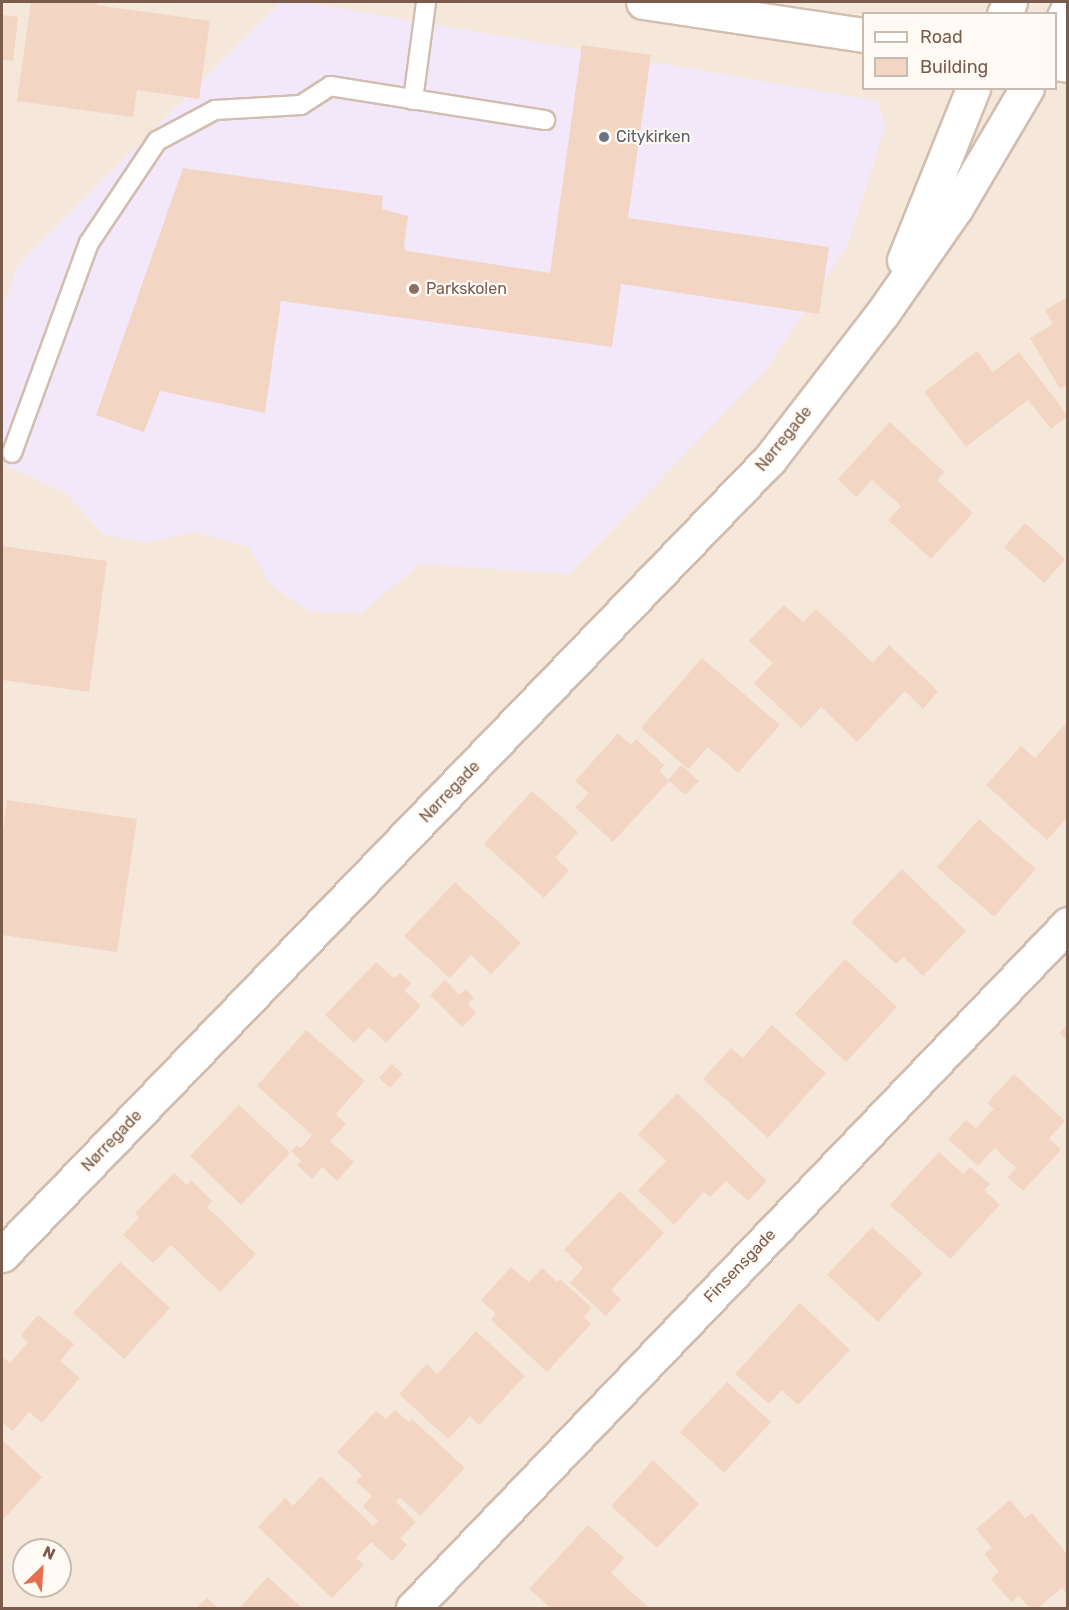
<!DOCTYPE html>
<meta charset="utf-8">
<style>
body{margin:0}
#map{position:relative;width:1069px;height:1610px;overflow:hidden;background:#fdf6ec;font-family:Rubik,sans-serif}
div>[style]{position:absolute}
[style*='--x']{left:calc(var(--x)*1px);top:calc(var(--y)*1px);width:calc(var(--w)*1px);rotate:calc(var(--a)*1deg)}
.residential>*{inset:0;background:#f5e8da}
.education>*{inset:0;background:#f3e8fa}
.building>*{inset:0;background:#f3d5c3}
.roads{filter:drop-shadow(2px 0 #d1beb0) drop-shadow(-2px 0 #d1beb0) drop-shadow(0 2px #d1beb0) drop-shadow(0 -2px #d1beb0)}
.service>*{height:18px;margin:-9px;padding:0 9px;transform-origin:9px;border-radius:9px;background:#fff}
.minor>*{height:33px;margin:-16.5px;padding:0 16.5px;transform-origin:16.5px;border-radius:16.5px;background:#fff}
.tertiary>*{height:33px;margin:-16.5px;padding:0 16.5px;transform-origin:16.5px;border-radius:16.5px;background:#fff}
.dots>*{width:16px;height:16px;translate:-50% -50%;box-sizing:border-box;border:3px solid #fffaf3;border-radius:50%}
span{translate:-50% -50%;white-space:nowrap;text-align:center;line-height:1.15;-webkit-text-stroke:4.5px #fffaf3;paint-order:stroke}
.worship-label{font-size:16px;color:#5b616d}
.left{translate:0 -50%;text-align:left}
.education-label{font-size:16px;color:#785e54}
.street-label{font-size:16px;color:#7a5c4d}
.frame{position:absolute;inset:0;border:3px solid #7a5c4d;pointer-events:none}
.legend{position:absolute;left:862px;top:12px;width:195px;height:78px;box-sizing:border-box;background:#fffaf3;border:2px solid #cabbb1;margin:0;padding:8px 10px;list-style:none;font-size:18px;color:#7a5c4d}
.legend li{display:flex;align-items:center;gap:12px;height:30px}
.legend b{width:30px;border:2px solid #cabbb1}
.north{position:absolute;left:12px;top:1538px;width:60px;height:60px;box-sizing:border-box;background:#fffaf3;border:2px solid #cabbb1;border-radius:50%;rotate:25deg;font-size:16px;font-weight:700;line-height:24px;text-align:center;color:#7a5c4d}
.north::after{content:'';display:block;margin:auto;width:21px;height:27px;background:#e76f51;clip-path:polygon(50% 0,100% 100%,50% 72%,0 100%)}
</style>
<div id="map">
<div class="residential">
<div style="clip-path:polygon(evenodd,2px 2px,1067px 2px,1067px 1608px,2px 1608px,2px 2px,864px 14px,1056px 14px,1056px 88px,864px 88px,864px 14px,2px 2px,24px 1550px,60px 1550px,60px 1586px,24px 1586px,24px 1550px)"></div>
</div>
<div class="education">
<div style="clip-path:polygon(281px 2px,304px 2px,878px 101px,885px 127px,848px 244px,766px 370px,569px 574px,420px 564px,361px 613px,310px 612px,271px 586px,249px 547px,193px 532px,146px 543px,103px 534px,66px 493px,2px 464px,2px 312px,17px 266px)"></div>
</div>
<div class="building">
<div style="clip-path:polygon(31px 2px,97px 2px,97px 5px,210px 21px,199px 99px,137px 90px,133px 117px,17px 101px)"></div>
<div style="clip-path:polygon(2px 15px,18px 17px,13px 61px,2px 60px)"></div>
<div style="clip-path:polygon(582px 45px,651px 55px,628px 218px,829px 247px,819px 314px,621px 284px,612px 347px,281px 301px,265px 413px,160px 391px,144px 432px,96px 415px,183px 168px,383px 196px,382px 209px,408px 216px,404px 247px,407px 251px,550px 273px)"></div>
<div style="clip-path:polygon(1068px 297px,1068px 384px,1060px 389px,1030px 338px,1053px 324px,1045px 310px)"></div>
<div style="clip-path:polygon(977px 351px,993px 372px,1019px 352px,1068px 416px,1051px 429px,1028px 400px,966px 447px,924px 392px)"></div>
<div style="clip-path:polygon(890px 422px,944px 472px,937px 480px,973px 513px,931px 559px,888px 520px,901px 506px,872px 480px,856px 497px,838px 479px)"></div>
<div style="clip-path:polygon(1025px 523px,1065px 559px,1044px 583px,1004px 547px)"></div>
<div style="clip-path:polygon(2px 546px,107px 561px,89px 692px,2px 680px)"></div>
<div style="clip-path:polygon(784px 605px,803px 622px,816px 609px,873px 663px,889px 645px,938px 691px,923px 709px,905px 691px,857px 742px,821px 707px,801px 728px,754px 683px,773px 663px,749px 641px)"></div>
<div style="clip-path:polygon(702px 658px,780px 725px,738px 773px,708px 747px,688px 769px,641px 728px)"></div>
<div style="clip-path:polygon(1066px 723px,1068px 817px,1047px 840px,986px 785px,1021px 746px,1035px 758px)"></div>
<div style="clip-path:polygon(618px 733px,631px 745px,636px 739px,664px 765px,659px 771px,668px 780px,681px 765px,699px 781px,685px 795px,669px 781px,613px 842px,575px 807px,589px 793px,575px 781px)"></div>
<div style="clip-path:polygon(532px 791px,578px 832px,555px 858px,569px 870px,544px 898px,484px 844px)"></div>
<div style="clip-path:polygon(7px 800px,137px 819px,117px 952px,2px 935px,2px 839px)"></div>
<div style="clip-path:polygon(979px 819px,1036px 869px,994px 917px,937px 867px)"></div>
<div style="clip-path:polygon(902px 869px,966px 931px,923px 976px,903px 957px,896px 964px,851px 922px)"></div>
<div style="clip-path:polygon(455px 882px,521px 943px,491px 974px,471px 955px,450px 978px,404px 936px)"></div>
<div style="clip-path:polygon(845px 959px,897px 1007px,846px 1062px,795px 1014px)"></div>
<div style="clip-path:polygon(376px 962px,394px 978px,400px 973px,411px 983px,404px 990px,421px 1006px,386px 1043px,369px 1027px,354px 1043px,325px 1015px)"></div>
<div style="clip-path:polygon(445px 980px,459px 995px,466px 989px,474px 998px,468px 1004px,476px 1013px,462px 1027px,430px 995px)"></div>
<div style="clip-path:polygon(1068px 1023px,1068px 1041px,1059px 1034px)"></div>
<div style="clip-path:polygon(772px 1025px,826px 1073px,768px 1138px,703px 1079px,731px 1048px,743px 1058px)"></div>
<div style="clip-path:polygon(306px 1030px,365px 1081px,336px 1114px,346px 1124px,330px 1141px,354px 1162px,337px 1181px,322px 1167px,312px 1179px,297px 1165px,301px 1161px,291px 1151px,297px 1145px,301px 1148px,312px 1135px,257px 1086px)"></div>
<div style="clip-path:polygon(392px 1064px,403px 1074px,390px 1088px,379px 1078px)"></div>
<div style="clip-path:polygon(1014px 1074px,1065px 1121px,1049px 1138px,1061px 1150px,1023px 1191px,1008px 1177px,1016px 1168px,995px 1148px,978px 1166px,948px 1139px,966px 1120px,976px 1128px,994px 1109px,987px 1103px)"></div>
<div style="clip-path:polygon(677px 1093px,767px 1181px,748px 1201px,726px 1181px,710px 1197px,704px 1192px,674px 1225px,638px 1190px,666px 1161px,638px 1134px)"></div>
<div style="clip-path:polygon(239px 1105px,290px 1153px,241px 1205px,190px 1156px)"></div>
<div style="clip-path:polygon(939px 1152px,963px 1174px,970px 1167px,990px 1184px,984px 1190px,1000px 1205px,950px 1259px,890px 1205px)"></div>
<div style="clip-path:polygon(174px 1173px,187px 1185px,191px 1180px,212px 1201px,207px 1207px,256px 1254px,220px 1292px,171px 1245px,153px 1263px,123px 1235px,139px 1218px,135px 1213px)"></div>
<div style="clip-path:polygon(620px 1191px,664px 1233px,611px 1290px,621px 1299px,606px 1316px,570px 1283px,583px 1268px,564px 1250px)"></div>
<div style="clip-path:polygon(872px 1227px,923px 1273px,878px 1322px,827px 1275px)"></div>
<div style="clip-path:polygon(120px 1262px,170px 1308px,124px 1359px,73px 1313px)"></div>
<div style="clip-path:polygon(511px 1267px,529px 1282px,542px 1268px,557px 1282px,560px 1279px,592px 1308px,584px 1317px,591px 1324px,547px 1372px,491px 1320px,496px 1314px,481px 1300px)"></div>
<div style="clip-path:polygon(800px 1303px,850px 1350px,798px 1405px,782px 1390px,769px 1404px,735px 1374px)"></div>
<div style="clip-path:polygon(38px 1315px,74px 1344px,60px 1361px,80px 1378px,42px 1423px,29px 1412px,13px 1431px,2px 1422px,2px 1361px,5px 1358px,10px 1363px,28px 1342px,21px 1335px)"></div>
<div style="clip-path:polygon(476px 1331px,525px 1376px,479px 1425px,470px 1416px,448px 1439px,399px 1394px,427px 1364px,437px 1374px)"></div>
<div style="clip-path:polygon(727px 1382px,771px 1422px,724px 1473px,680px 1432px)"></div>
<div style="clip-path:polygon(395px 1410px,409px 1422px,412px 1419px,465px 1468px,420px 1516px,400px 1497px,396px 1502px,416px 1522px,400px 1538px,407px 1545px,392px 1561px,371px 1542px,356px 1558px,364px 1565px,332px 1598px,258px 1527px,285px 1498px,293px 1506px,321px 1476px,373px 1526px,378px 1521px,363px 1506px,372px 1496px,356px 1482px,362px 1475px,337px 1452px,376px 1411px,386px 1419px)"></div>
<div style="clip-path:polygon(2px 1440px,42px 1477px,2px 1521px)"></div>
<div style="clip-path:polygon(653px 1460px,699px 1504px,657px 1548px,611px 1506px)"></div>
<div style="clip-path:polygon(1010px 1500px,1025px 1518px,1032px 1513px,1068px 1555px,1068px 1595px,1062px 1588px,1038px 1608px,1030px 1608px,1019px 1596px,1011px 1602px,991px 1579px,999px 1572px,984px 1554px,992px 1548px,976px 1529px)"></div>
<div style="clip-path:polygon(588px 1525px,624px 1558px,611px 1573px,649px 1608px,551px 1608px,529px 1589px)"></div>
<div style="clip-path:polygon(268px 1577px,302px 1608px,239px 1608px)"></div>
<div style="clip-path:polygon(207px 1598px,218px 1608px,196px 1608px)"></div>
</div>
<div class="roads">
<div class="service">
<div style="--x:413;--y:100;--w:99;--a:-82.4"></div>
<div style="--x:12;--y:453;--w:224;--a:-69.9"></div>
<div style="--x:89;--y:243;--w:123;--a:-56.3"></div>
<div style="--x:157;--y:141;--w:66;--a:-28.1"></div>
<div style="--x:215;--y:110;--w:86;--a:-3.3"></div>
<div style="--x:301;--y:105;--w:35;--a:-33"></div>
<div style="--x:330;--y:86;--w:218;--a:9"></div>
</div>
<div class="minor">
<div style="--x:413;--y:1608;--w:947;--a:-46.24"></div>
</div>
<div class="tertiary">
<div style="--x:643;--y:2;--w:223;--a:8.5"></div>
<div style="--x:1004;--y:14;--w:13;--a:-63"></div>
<div style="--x:1056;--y:34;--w:29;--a:-65"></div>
<div style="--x:1056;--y:63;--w:12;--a:9"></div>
<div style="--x:904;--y:260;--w:185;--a:-68.1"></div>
<div style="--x:2;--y:1255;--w:1105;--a:-46.03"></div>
<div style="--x:769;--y:460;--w:185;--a:-52.3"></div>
<div style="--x:882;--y:314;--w:129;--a:-55.1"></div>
<div style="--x:956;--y:208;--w:139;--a:-59.4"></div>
</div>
</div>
<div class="dots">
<div style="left:604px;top:137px;background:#6b7280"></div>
<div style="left:414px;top:289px;background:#8d6e63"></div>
</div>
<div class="worship-label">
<span class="left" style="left:616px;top:137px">Citykirken</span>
</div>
<div class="education-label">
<span class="left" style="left:426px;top:289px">Parkskolen</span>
</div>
<div class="street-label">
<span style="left:784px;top:439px;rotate:-51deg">Nørregade</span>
<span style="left:450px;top:792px;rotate:-46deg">Nørregade</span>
<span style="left:112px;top:1141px;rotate:-46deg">Nørregade</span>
<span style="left:740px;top:1266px;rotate:-46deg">Finsensgade</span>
</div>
<div class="frame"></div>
<ul class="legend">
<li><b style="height:8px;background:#fff"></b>Road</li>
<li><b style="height:16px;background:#f3d5c3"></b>Building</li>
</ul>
<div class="north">N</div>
</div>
